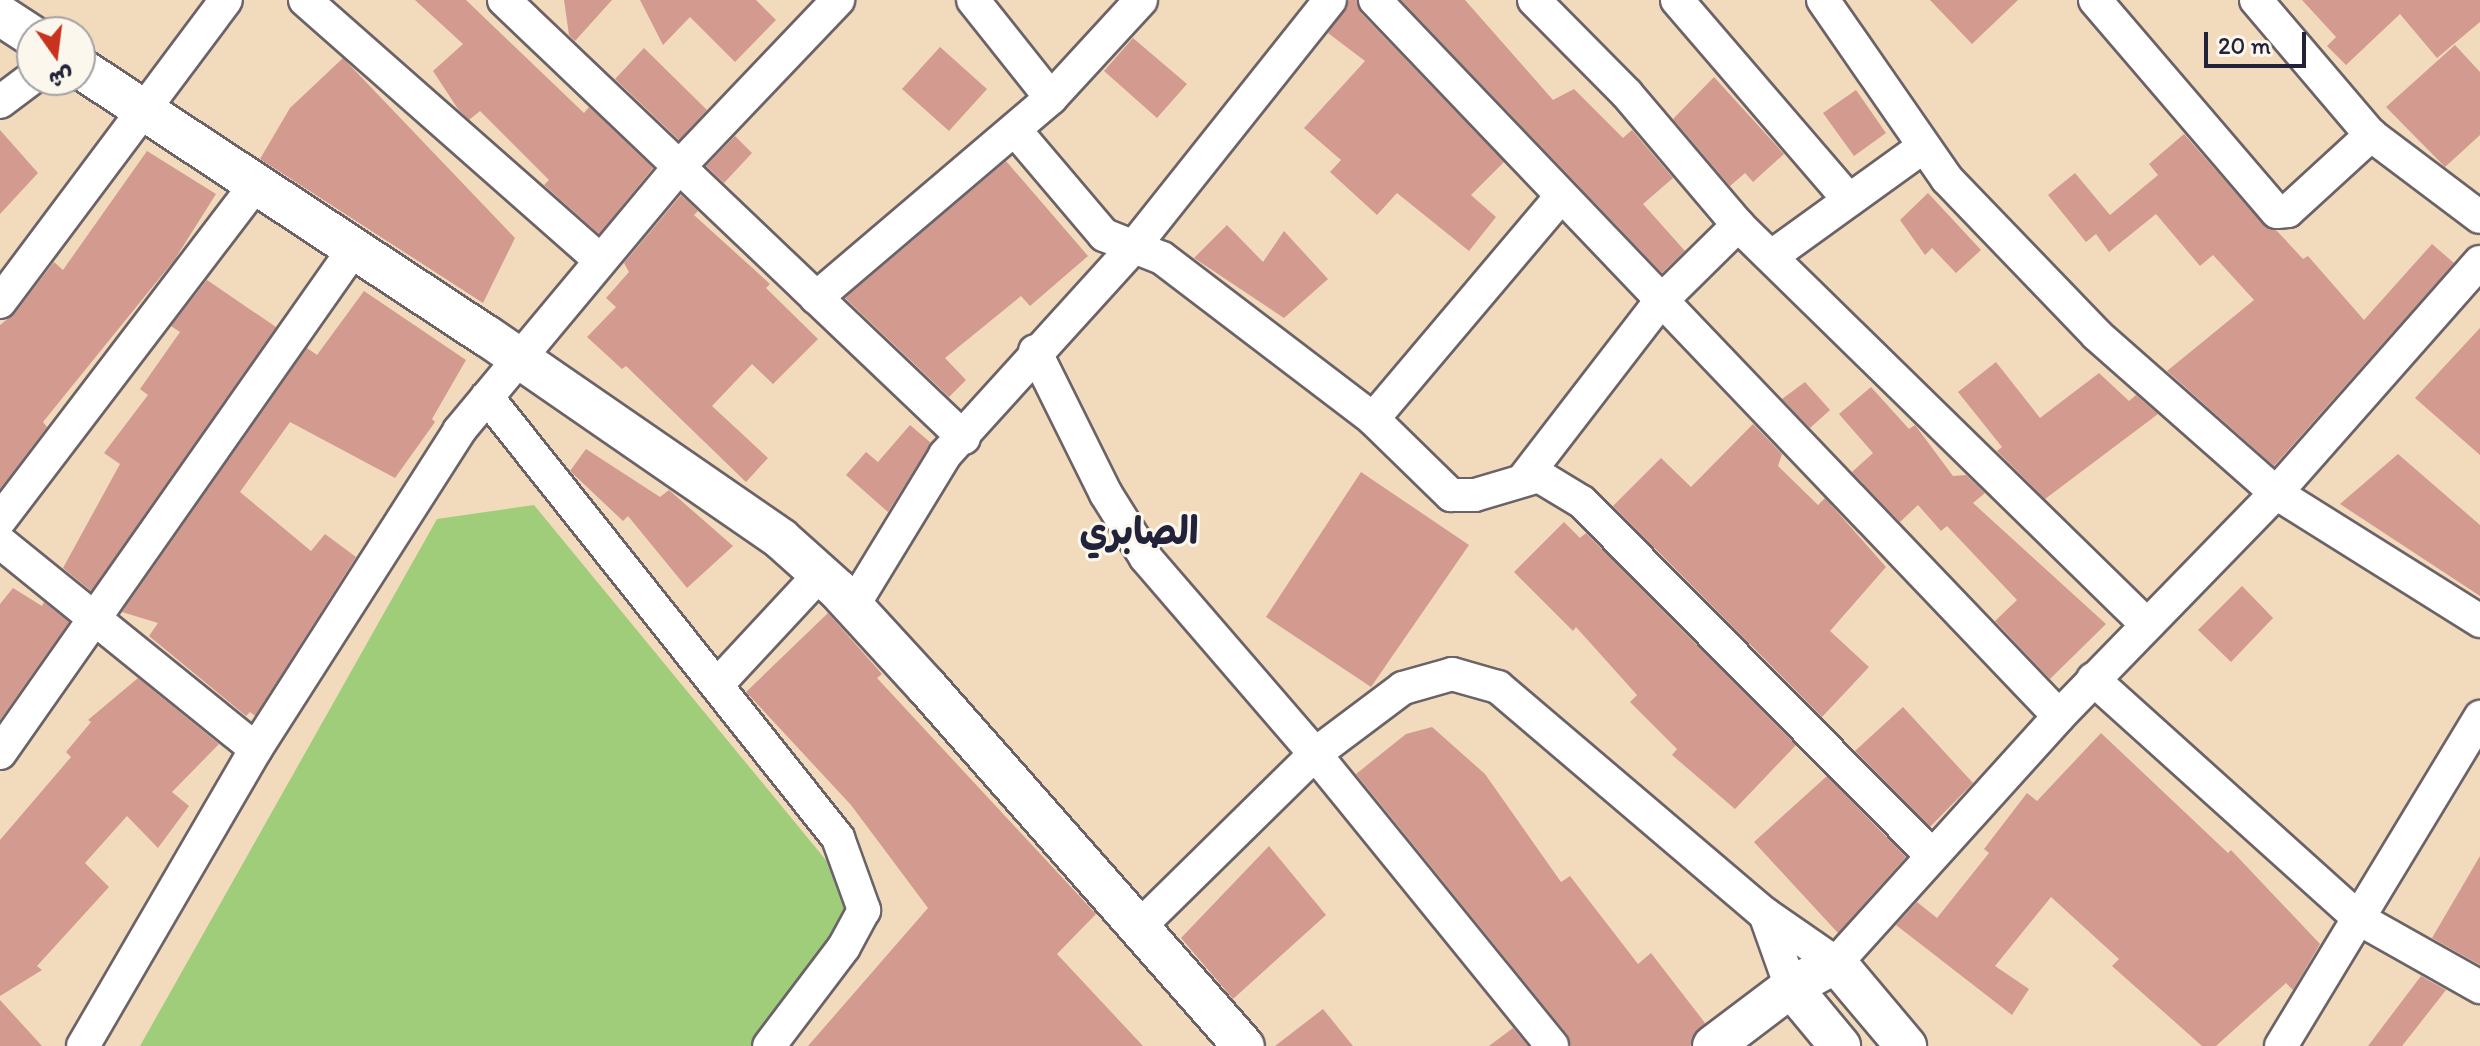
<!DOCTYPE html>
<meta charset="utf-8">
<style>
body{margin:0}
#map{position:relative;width:2480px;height:1046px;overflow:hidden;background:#f2dbbc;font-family:Itim,"Playpen Sans Arabic",sans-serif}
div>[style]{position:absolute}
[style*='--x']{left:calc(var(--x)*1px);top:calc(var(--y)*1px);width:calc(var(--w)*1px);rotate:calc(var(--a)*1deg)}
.green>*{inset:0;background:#a0cd7a}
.building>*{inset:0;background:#d39a90}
.roads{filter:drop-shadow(2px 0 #6b6368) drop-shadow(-2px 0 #6b6368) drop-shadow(0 2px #6b6368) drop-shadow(0 -2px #6b6368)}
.minor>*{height:32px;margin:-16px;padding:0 16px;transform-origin:16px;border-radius:16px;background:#fff}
.tertiary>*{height:40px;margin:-20px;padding:0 20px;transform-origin:20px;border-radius:20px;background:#fff}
span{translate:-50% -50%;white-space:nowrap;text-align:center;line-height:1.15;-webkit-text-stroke:6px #fbf7ec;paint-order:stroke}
.district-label{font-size:38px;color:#22223b;font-weight:700}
.north{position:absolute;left:16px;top:16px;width:80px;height:80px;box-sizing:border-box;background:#fbf7ec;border:2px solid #a4a2a5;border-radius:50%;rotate:166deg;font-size:22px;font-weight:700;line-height:32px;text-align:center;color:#22223b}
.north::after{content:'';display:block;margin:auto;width:28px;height:36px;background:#c8321e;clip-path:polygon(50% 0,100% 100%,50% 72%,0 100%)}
.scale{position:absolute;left:2204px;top:32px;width:102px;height:36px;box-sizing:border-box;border:4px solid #22223b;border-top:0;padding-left:10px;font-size:24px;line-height:28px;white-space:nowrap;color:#22223b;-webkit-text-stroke:6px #fbf7ec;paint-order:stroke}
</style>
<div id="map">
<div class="green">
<div style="clip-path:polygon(534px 505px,862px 904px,760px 1046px,140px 1046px,437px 519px)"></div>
</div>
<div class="building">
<div style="clip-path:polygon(415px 0,466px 0,584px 113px,589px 107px,653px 168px,599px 234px,544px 185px,549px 180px,480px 111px,469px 120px,458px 109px,433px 71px,463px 44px)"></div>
<div style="clip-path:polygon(564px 0,612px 0,575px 41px,569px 35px)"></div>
<div style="clip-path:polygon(640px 0,756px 0,776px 20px,735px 62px,690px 17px,663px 45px)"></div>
<div style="clip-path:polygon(1349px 0,1357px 0,1361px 13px,1504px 162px,1471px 195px,1496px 217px,1469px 251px,1397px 193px,1377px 215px,1330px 172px,1341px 160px,1304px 128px,1365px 61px,1328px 33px)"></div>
<div style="clip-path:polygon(1401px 0,1465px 0,1553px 100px,1574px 89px,1623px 138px,1632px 130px,1673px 178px,1643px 204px,1685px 251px,1662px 273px)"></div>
<div style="clip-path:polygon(1930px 0,2018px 0,1972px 44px)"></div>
<div style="clip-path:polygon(2302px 0,2480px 0,2480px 22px,2437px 58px,2400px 14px,2346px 65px,2327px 46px,2336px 37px)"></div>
<div style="clip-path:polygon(1133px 38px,1187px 84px,1157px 118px,1104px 71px)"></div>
<div style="clip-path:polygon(2455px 45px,2480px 72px,2480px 135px,2445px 167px,2386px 107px)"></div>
<div style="clip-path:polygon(940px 47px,987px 89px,949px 131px,902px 89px)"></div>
<div style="clip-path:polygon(644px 48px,707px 110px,679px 140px,615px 79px)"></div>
<div style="clip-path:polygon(343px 58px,515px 238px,483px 303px,260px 159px,290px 108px)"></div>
<div style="clip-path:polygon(1714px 77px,1784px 154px,1753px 182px,1745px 173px,1730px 186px,1673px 119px)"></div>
<div style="clip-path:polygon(1856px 90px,1886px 133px,1854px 156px,1823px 113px)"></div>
<div style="clip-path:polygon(0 130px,38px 173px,0 214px)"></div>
<div style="clip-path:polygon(2184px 134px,2263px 224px,2277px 231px,2303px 259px,2308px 256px,2364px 320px,2432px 244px,2454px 263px,2274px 466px,2167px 371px,2254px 300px,2213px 255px,2200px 266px,2156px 214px,2109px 252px,2096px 234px,2086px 242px,2048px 195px,2075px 173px,2110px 215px,2158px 175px,2149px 164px)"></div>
<div style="clip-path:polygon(735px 136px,752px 153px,724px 183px,706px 166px)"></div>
<div style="clip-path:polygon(147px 151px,216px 194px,175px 259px,43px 422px,47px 427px,0 489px,0 325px,15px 313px,54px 262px,63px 270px)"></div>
<div style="clip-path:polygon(1006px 161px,1088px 256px,1030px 306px,1021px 296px,945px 358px,966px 380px,949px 397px,845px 298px)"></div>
<div style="clip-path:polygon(1928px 193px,1981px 250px,1956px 273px,1932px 248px,1925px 255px,1900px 220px)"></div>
<div style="clip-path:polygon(681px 195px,698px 211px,694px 215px,770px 284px,766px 288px,818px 339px,773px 384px,752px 364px,712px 406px,768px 458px,746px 482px,626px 366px,622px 369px,587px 337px,616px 307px,606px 298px,629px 272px,624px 263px)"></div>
<div style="clip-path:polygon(1227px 225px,1263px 262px,1284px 231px,1328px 279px,1284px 318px,1194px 258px)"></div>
<div style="clip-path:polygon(207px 280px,276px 327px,91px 591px,63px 568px,120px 464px,104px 453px,148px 395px,140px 389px,180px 332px,171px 326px)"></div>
<div style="clip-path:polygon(364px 291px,466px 360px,432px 419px,435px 422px,395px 478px,290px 422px,240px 492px,311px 551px,325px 534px,356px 557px,255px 716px,250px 712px,246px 716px,149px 636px,158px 623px,122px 612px,307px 348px,317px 355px)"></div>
<div style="clip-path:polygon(2480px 328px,2480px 455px,2415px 398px)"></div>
<div style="clip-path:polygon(1996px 362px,2040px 418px,2099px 373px,2129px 401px,2136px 395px,2158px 414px,2045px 499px,1997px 451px,2002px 447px,1958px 392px)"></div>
<div style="clip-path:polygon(1805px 382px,1830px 410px,1810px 428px,1782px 399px)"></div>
<div style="clip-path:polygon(1871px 387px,1909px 429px,1915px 425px,1953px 476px,1966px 475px,1985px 493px,1973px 503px,2106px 624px,2050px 679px,1995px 621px,2017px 600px,1947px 526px,1941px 531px,1918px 505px,1900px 522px,1852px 472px,1873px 453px,1839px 414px)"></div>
<div style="clip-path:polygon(1753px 424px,1782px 454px,1778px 466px,1818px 505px,1825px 498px,1886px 567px,1830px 631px,1869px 667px,1822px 717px,1613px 506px,1661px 458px,1691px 487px)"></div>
<div style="clip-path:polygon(910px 425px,931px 443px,888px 512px,846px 475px,866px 452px,878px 462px)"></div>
<div style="clip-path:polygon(586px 449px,660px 497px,669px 490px,733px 546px,687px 588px,628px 516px,623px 521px,570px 471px)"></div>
<div style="clip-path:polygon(2398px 454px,2480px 525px,2480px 596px,2340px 504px)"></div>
<div style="clip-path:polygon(1361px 472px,1469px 545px,1371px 687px,1266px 617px)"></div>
<div style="clip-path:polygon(1564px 522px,1580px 538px,1586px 533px,1796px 745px,1735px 809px,1672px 755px,1677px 749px,1630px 702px,1637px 695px,1576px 627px,1573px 631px,1514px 572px)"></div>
<div style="clip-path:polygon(2242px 586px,2273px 618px,2231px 662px,2198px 630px)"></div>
<div style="clip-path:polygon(13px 588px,42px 606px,44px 602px,69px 622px,0 720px,0 604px)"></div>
<div style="clip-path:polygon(828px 613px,882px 674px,877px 678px,1096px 914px,1057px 954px,1143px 1046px,808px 1046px,928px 908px,851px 805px,746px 692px)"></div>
<div style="clip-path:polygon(138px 678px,219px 744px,172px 792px,189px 806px,158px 848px,127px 816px,85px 863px,109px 887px,37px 966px,42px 970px,0 996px,0 840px,71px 757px,66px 752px,91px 722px,88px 720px)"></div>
<div style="clip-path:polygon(1903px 707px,1973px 783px,1930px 827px,1855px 751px)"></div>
<div style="clip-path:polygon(1432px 727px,1485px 774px,1561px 882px,1570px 876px,1638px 964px,1651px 953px,1705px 1023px,1690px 1046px,1571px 1046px,1567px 1034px,1356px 774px,1406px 734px)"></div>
<div style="clip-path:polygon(2101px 733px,2228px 853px,2231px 850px,2320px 944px,2293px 990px,2286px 983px,2216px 1046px,2202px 1046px,2112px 966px,2119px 959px,2051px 897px,1995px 966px,2029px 989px,2012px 1015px,1896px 925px,1917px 902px,1937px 918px,1989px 853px,1984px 849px,2027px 793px,2037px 801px)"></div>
<div style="clip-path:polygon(1827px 776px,1906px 857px,1838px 933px,1754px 842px)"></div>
<div style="clip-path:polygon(1269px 846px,1326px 915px,1233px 999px,1181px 938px)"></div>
<div style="clip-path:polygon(2480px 856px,2480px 965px,2432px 938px)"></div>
<div style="clip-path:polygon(2421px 976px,2446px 990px,2402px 1046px,2368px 1046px)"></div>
<div style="clip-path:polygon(0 1000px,42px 1046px,0 1046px)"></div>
<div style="clip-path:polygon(1323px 1009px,1353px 1046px,1275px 1046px)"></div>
<div style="clip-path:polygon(1513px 1028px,1528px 1046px,1489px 1046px)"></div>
</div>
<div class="roads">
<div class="minor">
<div style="--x:305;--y:0;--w:392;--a:41.4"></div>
<div style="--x:504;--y:0;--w:635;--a:43.6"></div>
<div style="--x:973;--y:0;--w:125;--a:51.5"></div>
<div style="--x:1375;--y:0;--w:990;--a:46.31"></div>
<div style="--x:1534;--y:0;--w:132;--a:45.3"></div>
<div style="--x:1627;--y:94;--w:172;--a:49.7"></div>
<div style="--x:1738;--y:225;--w:572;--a:44.36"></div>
<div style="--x:1677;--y:0;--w:264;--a:49.3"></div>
<div style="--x:1823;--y:0;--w:218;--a:55.3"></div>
<div style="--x:1947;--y:179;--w:216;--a:46.1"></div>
<div style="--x:2097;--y:335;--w:239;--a:41.4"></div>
<div style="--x:2276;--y:493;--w:241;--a:32.1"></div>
<div style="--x:2095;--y:0;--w:279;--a:49.4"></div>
<div style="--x:2277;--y:212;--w:11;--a:-5"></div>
<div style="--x:2288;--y:211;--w:113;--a:-42.5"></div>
<div style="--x:2256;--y:0;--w:177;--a:49.6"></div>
<div style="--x:2371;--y:135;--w:136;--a:37"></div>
<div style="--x:0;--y:102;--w:40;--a:-37"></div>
<div style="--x:1015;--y:130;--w:138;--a:49.7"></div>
<div style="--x:1104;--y:235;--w:62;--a:21.6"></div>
<div style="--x:1162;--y:258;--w:265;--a:37.3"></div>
<div style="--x:1373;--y:419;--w:109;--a:44.3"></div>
<div style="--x:1451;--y:495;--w:24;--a:0"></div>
<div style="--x:1475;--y:495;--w:67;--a:-16.5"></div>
<div style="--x:1539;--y:476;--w:50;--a:31.2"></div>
<div style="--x:1582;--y:502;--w:498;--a:45.3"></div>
<div style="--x:1772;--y:256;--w:185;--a:-35.8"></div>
<div style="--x:816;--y:298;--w:309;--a:-40.4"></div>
<div style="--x:1051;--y:98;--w:133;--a:-47.4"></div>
<div style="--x:0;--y:302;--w:377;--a:-53.2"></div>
<div style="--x:1035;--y:351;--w:160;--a:63.6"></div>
<div style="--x:1106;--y:494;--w:75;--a:58"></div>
<div style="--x:1146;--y:558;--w:259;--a:49.2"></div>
<div style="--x:1315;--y:754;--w:376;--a:50.9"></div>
<div style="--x:487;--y:397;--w:564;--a:51.48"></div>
<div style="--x:838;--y:838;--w:77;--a:70.1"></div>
<div style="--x:864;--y:910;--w:42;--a:118.4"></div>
<div style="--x:844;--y:947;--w:124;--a:127.1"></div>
<div style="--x:1373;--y:419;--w:289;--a:-49.8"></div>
<div style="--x:1525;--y:477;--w:221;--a:-52.4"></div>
<div style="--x:1660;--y:302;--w:110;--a:-44.6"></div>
<div style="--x:0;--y:520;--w:422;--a:-52.7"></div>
<div style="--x:0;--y:542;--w:329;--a:39"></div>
<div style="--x:853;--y:606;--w:177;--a:-58.6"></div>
<div style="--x:945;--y:455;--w:278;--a:-47.8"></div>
<div style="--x:1132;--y:249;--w:318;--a:-51.5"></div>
<div style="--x:2093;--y:679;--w:360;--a:42"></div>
<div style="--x:2361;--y:920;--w:137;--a:29.4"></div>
<div style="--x:717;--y:685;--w:151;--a:-47.1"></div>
<div style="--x:0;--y:753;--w:615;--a:-54.94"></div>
<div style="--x:1765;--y:914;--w:77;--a:70.4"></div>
<div style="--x:1141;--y:925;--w:244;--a:-44.5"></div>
<div style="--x:1315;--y:754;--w:110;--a:-36.9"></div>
<div style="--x:1403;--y:688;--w:51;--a:-15.9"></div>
<div style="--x:1452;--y:674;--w:48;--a:15.8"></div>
<div style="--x:1498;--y:687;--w:350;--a:40.4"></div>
<div style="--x:1765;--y:914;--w:86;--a:34.6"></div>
<div style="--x:1836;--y:963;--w:333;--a:-47.9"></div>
<div style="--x:2059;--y:716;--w:311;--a:-45.8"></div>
<div style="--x:2276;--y:493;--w:308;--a:-48.6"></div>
<div style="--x:83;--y:1046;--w:344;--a:-59.8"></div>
<div style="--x:256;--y:749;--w:377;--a:-57.4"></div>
<div style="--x:459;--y:431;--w:344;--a:-50.2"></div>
<div style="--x:679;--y:167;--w:231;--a:-46.4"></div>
<div style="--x:2281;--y:1046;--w:385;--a:-58.8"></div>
</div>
<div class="tertiary">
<div style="--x:0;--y:15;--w:38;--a:33"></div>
<div style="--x:80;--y:68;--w:487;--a:33.4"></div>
<div style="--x:487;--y:336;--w:357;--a:34.6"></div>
<div style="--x:781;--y:539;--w:76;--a:41.8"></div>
<div style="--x:838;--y:590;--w:132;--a:47.5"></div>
<div style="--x:927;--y:687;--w:479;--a:48.6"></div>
<div style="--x:1791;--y:987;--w:77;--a:50.3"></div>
<div style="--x:1713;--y:1046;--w:98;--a:-37.1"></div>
<div style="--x:1791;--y:987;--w:51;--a:-28.1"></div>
<div style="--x:1836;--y:963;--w:109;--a:49.9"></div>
</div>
</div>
<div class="district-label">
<span style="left:1139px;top:532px">الصابري</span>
</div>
<div class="north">ش</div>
<div class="scale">20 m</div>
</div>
